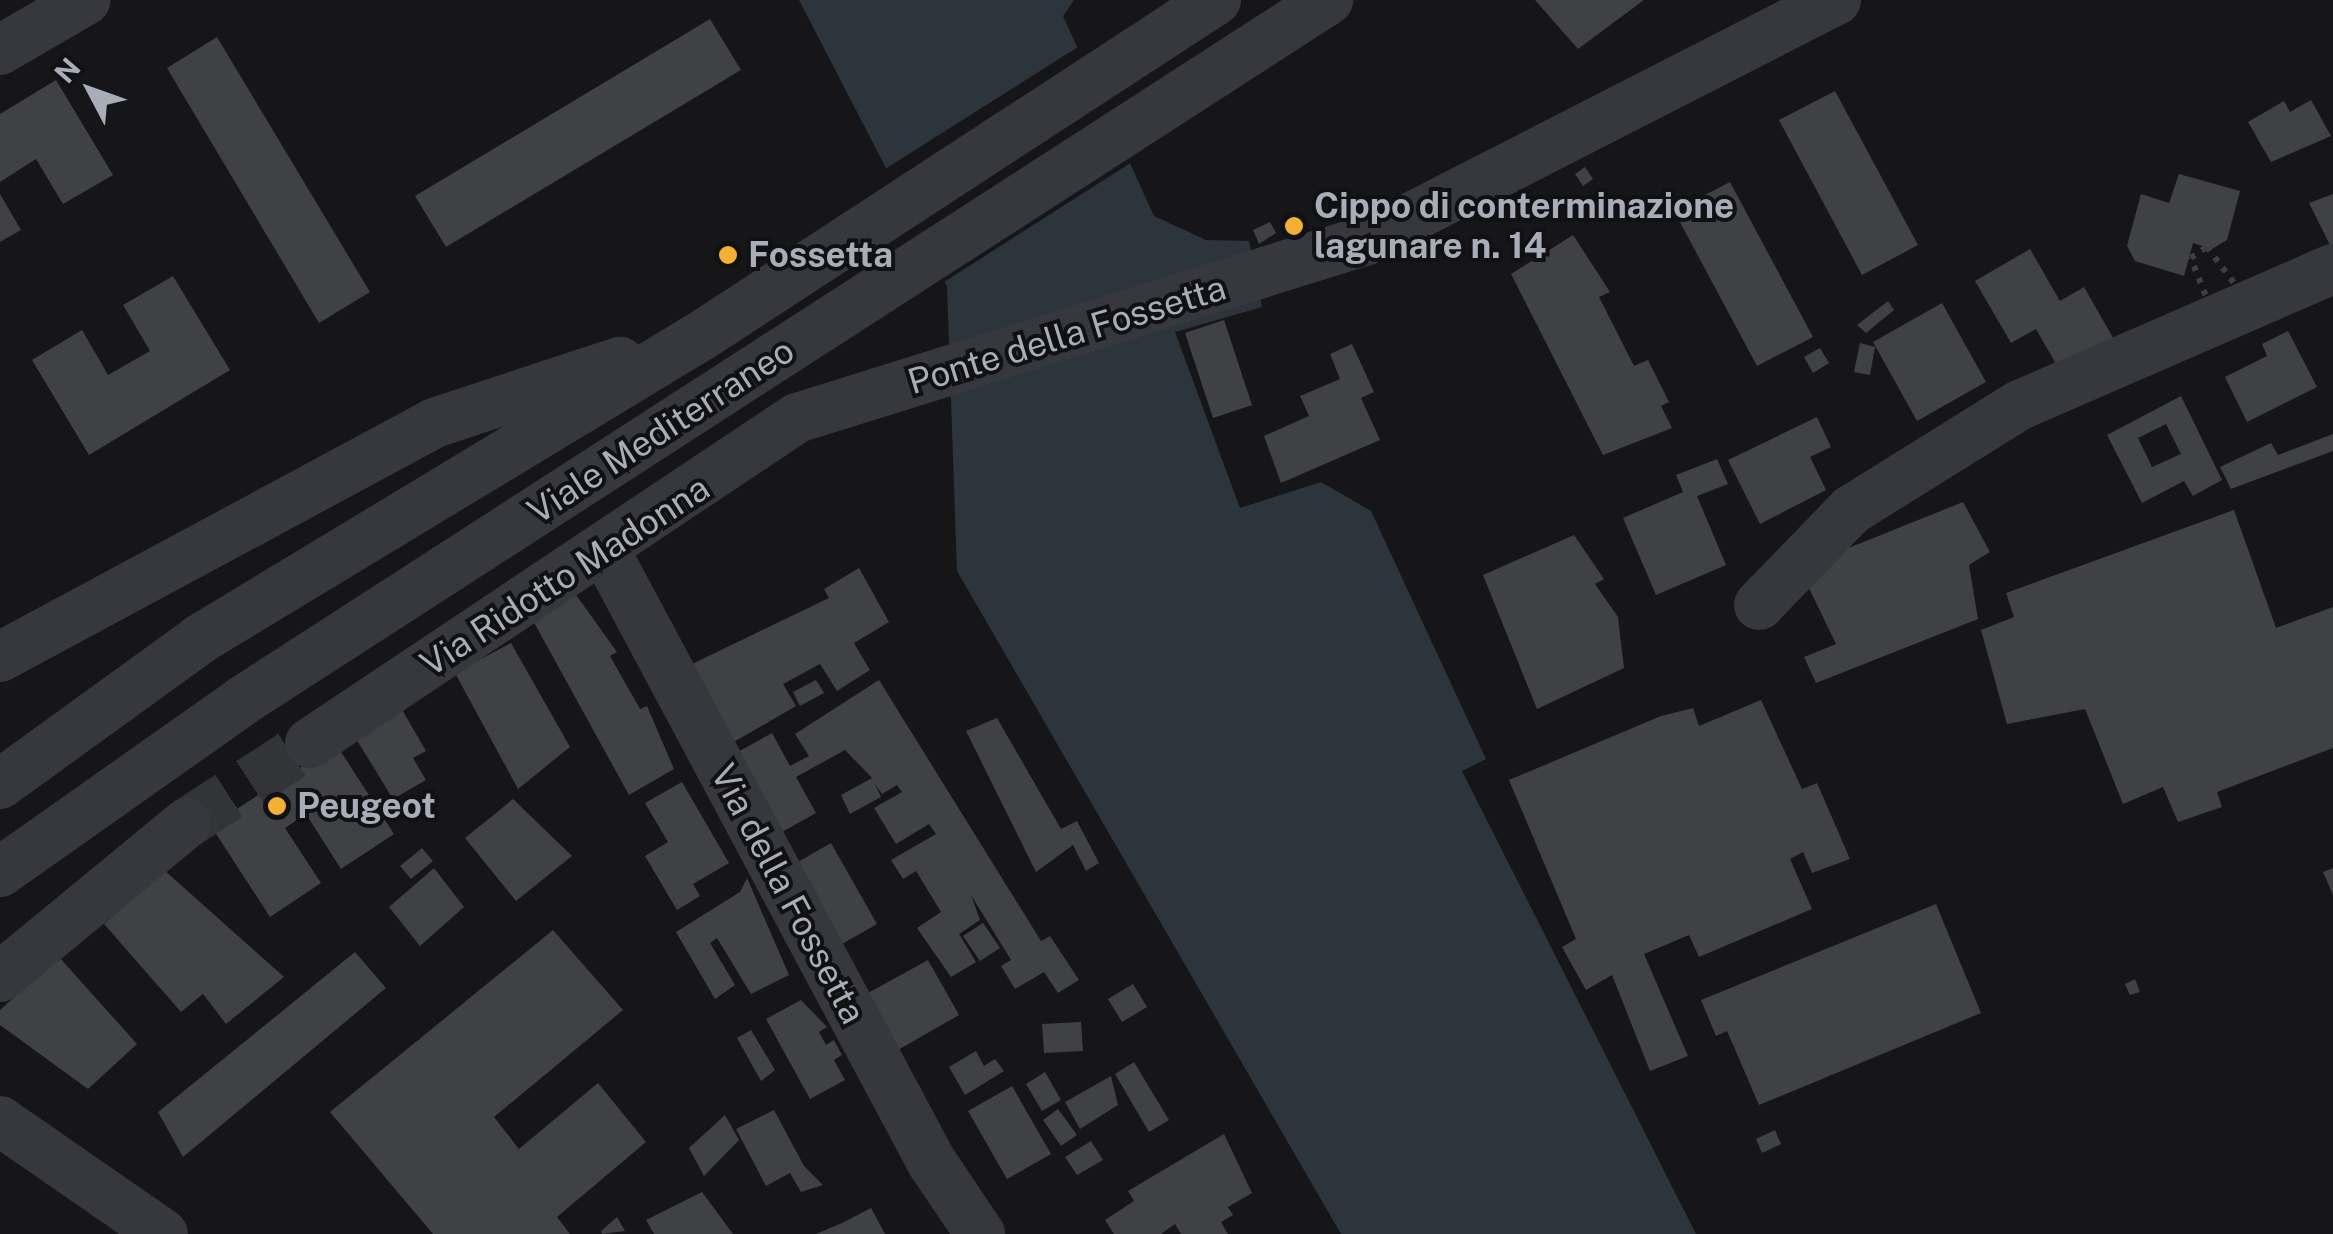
<!DOCTYPE html>
<style>
body{margin:0}
#map{position:relative;width:2333px;height:1234px;overflow:hidden;background:#161618;font-family:"Public Sans",sans-serif}
div>[style]{position:absolute}
[style*='--x']{left:calc(var(--x)*1px);top:calc(var(--y)*1px);width:calc(var(--w)*1px);rotate:calc(var(--a)*1deg)}
.water>*{inset:0;background:#2c353c}
.pier>*{inset:0;background:#161618}
.building>*{inset:0;background:#404145}
.minor-tunnel>*{height:50px;margin-top:-25px;transform-origin:0;background:repeating-linear-gradient(90deg,#333438 0 50px,transparent 0 75px)}
.path>*{height:6px;margin-top:-3px;transform-origin:0;background:repeating-linear-gradient(90deg,#3d3f44 0 5px,transparent 0 13px)}
.minor>*{height:50px;margin:-25px;padding:0 25px;transform-origin:25px;border-radius:25px;background:#37383d}
.dots>*{width:28px;height:28px;translate:-50% -50%;box-sizing:border-box;border:5px solid #111113;border-radius:50%}
span{translate:-50% -50%;white-space:nowrap;text-align:center;line-height:1.15;-webkit-text-stroke:8px #111113;paint-order:stroke}
.poi-label{font-size:35px;color:#a8adb8;font-weight:700}
.left{translate:0 -50%;text-align:left}
.street-label{font-size:35px;color:#a8adb8}
.north{position:absolute;left:40px;top:40px;width:100px;height:100px;-webkit-text-stroke:8px #111113;paint-order:stroke;rotate:311deg;font-size:28px;font-weight:700;line-height:40px;text-align:center;color:#a8adb8}
.north::after{content:'';display:block;margin:auto;width:35px;height:45px;background:#a8adb8;clip-path:polygon(50% 0,100% 100%,50% 72%,0 100%)}
</style>
<div id="map">
<div class="water">
<div style="clip-path:polygon(799px 0,1074px 0,1063px 16px,1154px 216px,1206px 240px,1249px 241px,1262px 307px,1175px 332px,1240px 508px,1321px 482px,1371px 511px,1486px 759px,1462px 771px,1696px 1234px,1341px 1234px,957px 571px,947px 286px)"></div>
</div>
<div class="pier">
<div style="clip-path:polygon(1081px 45px,1132px 162px,941px 284px,882px 171px)"></div>
</div>
<div class="building">
<div style="clip-path:polygon(1535px 0,1644px 0,1578px 49px)"></div>
<div style="clip-path:polygon(710px 19px,741px 70px,446px 247px,415px 196px)"></div>
<div style="clip-path:polygon(217px 37px,370px 292px,319px 323px,167px 68px)"></div>
<div style="clip-path:polygon(56px 80px,113px 175px,63px 204px,36px 159px,0 182px,0 114px)"></div>
<div style="clip-path:polygon(1835px 91px,1918px 245px,1862px 275px,1779px 120px)"></div>
<div style="clip-path:polygon(2311px 100px,2331px 136px,2271px 162px,2248px 122px,2284px 101px,2290px 112px)"></div>
<div style="clip-path:polygon(1585px 167px,1593px 179px,1583px 186px,1575px 174px)"></div>
<div style="clip-path:polygon(2179px 174px,2240px 191px,2227px 240px,2212px 249px,2193px 243px,2184px 276px,2135px 261px,2127px 246px,2141px 194px,2169px 203px)"></div>
<div style="clip-path:polygon(1730px 182px,1813px 337px,1757px 366px,1674px 211px)"></div>
<div style="clip-path:polygon(0 194px,21px 230px,0 242px)"></div>
<div style="clip-path:polygon(2333px 194px,2333px 251px,2309px 203px)"></div>
<div style="clip-path:polygon(1270px 222px,1276px 233px,1259px 244px,1253px 230px)"></div>
<div style="clip-path:polygon(1573px 235px,1610px 292px,1599px 297px,1634px 366px,1648px 360px,1669px 402px,1661px 406px,1672px 428px,1603px 455px,1511px 274px)"></div>
<div style="clip-path:polygon(735px 245px,740px 253px,721px 266px,716px 258px)"></div>
<div style="clip-path:polygon(2030px 249px,2060px 301px,2084px 287px,2120px 350px,2066px 381px,2036px 329px,2011px 343px,1975px 281px)"></div>
<div style="clip-path:polygon(173px 276px,230px 370px,89px 455px,32px 360px,82px 330px,108px 375px,150px 351px,123px 305px)"></div>
<div style="clip-path:polygon(1888px 301px,1894px 310px,1866px 333px,1857px 325px)"></div>
<div style="clip-path:polygon(1942px 303px,1986px 382px,1917px 421px,1873px 342px)"></div>
<div style="clip-path:polygon(1224px 320px,1252px 405px,1213px 418px,1185px 333px)"></div>
<div style="clip-path:polygon(2288px 331px,2317px 387px,2247px 422px,2225px 377px,2267px 356px,2262px 344px)"></div>
<div style="clip-path:polygon(1860px 343px,1875px 347px,1870px 375px,1854px 372px)"></div>
<div style="clip-path:polygon(1352px 344px,1374px 392px,1361px 398px,1380px 440px,1281px 483px,1264px 436px,1309px 416px,1300px 396px,1340px 379px,1330px 354px)"></div>
<div style="clip-path:polygon(1820px 348px,1829px 363px,1813px 373px,1804px 357px)"></div>
<div style="clip-path:polygon(evenodd,2181px 396px,2222px 480px,2193px 496px,2184px 481px,2142px 503px,2107px 435px,2181px 396px,2166px 424px,2181px 454px,2152px 467px,2138px 438px,2166px 424px)"></div>
<div style="clip-path:polygon(1817px 417px,1831px 447px,1810px 457px,1826px 490px,1760px 524px,1728px 460px)"></div>
<div style="clip-path:polygon(2333px 434px,2333px 451px,2231px 489px,2220px 467px,2271px 443px,2278px 455px)"></div>
<div style="clip-path:polygon(1717px 459px,1728px 484px,1697px 496px,1726px 565px,1656px 595px,1623px 518px,1683px 492px,1676px 475px)"></div>
<div style="clip-path:polygon(1963px 502px,1990px 552px,1969px 565px,1978px 619px,1816px 683px,1804px 657px,1836px 644px,1807px 584px,1846px 549px)"></div>
<div style="clip-path:polygon(2234px 510px,2276px 628px,2333px 607px,2333px 748px,2217px 792px,2222px 807px,2178px 822px,2163px 787px,2123px 804px,2085px 709px,2007px 724px,1981px 630px,2014px 617px,2006px 593px)"></div>
<div style="clip-path:polygon(1574px 535px,1604px 579px,1595px 584px,1618px 617px,1624px 668px,1537px 709px,1483px 575px)"></div>
<div style="clip-path:polygon(859px 568px,889px 622px,854px 643px,870px 670px,837px 691px,820px 664px,783px 684px,796px 706px,732px 743px,690px 665px,829px 598px,824px 589px)"></div>
<div style="clip-path:polygon(574px 592px,617px 652px,610px 656px,640px 709px,647px 706px,674px 769px,629px 795px,531px 617px)"></div>
<div style="clip-path:polygon(511px 643px,570px 747px,518px 789px,455px 673px)"></div>
<div style="clip-path:polygon(816px 680px,824px 693px,800px 706px,793px 692px)"></div>
<div style="clip-path:polygon(879px 680px,1041px 941px,1050px 936px,1079px 980px,1058px 993px,1044px 972px,1015px 989px,1001px 966px,1011px 960px,971px 895px,980px 920px,959px 934px,976px 962px,951px 977px,917px 928px,941px 912px,916px 871px,903px 879px,891px 860px,936px 834px,929px 824px,896px 844px,874px 808px,902px 792px,897px 785px,882px 794px,875px 784px,881px 797px,850px 814px,841px 795px,872px 778px,845px 750px,796px 777px,816px 813px,780px 833px,736px 753px,772px 733px,790px 766px,809px 756px,795px 734px)"></div>
<div style="clip-path:polygon(1761px 700px,1802px 789px,1817px 783px,1850px 859px,1812px 873px,1803px 852px,1790px 859px,1812px 909px,1699px 957px,1689px 935px,1644px 954px,1688px 1056px,1650px 1071px,1612px 975px,1586px 990px,1562px 947px,1576px 939px,1509px 780px,1661px 716px,1693px 708px,1699px 726px)"></div>
<div style="clip-path:polygon(401px 708px,426px 751px,413px 758px,426px 780px,393px 799px,355px 737px)"></div>
<div style="clip-path:polygon(997px 718px,1061px 829px,1077px 821px,1099px 863px,1086px 871px,1073px 845px,1036px 872px,966px 731px)"></div>
<div style="clip-path:polygon(336px 744px,394px 834px,341px 869px,306px 814px,285px 828px,321px 883px,270px 917px,211px 826px)"></div>
<div style="clip-path:polygon(682px 782px,729px 863px,693px 884px,700px 896px,677px 910px,645px 856px,668px 842px,645px 803px)"></div>
<div style="clip-path:polygon(513px 799px,572px 856px,516px 901px,465px 838px)"></div>
<div style="clip-path:polygon(831px 843px,877px 924px,842px 944px,796px 863px)"></div>
<div style="clip-path:polygon(422px 848px,433px 861px,411px 879px,400px 866px)"></div>
<div style="clip-path:polygon(434px 868px,464px 907px,420px 946px,389px 907px)"></div>
<div style="clip-path:polygon(2333px 868px,2333px 895px,2323px 872px)"></div>
<div style="clip-path:polygon(164px 870px,284px 977px,226px 1024px,203px 994px,181px 1012px,104px 924px)"></div>
<div style="clip-path:polygon(747px 878px,789px 975px,751px 994px,717px 938px,710px 943px,735px 985px,715px 999px,676px 932px,740px 892px)"></div>
<div style="clip-path:polygon(1936px 904px,1981px 1013px,1759px 1105px,1727px 1031px,1716px 1036px,1701px 1000px)"></div>
<div style="clip-path:polygon(983px 923px,1000px 948px,980px 961px,963px 936px)"></div>
<div style="clip-path:polygon(553px 930px,623px 1010px,494px 1117px,519px 1149px,598px 1083px,646px 1142px,557px 1217px,570px 1234px,433px 1234px,330px 1112px)"></div>
<div style="clip-path:polygon(355px 952px,386px 988px,183px 1157px,158px 1112px)"></div>
<div style="clip-path:polygon(59px 957px,137px 1044px,88px 1089px,0 1025px,0 1010px)"></div>
<div style="clip-path:polygon(928px 960px,959px 1015px,898px 1050px,868px 993px)"></div>
<div style="clip-path:polygon(2135px 979px,2140px 992px,2130px 995px,2125px 984px)"></div>
<div style="clip-path:polygon(1133px 984px,1147px 1007px,1122px 1022px,1108px 999px)"></div>
<div style="clip-path:polygon(801px 1000px,827px 1027px,819px 1032px,826px 1045px,834px 1040px,842px 1055px,834px 1060px,845px 1080px,810px 1099px,766px 1019px)"></div>
<div style="clip-path:polygon(1081px 1022px,1083px 1051px,1044px 1053px,1042px 1024px)"></div>
<div style="clip-path:polygon(751px 1030px,775px 1070px,761px 1081px,737px 1038px)"></div>
<div style="clip-path:polygon(976px 1051px,984px 1066px,995px 1059px,1004px 1071px,965px 1095px,949px 1067px)"></div>
<div style="clip-path:polygon(1134px 1062px,1169px 1120px,1149px 1132px,1115px 1074px)"></div>
<div style="clip-path:polygon(1045px 1072px,1061px 1100px,1042px 1111px,1026px 1084px)"></div>
<div style="clip-path:polygon(1111px 1076px,1118px 1105px,1080px 1129px,1065px 1102px)"></div>
<div style="clip-path:polygon(1012px 1086px,1051px 1154px,1007px 1179px,968px 1111px)"></div>
<div style="clip-path:polygon(1058px 1109px,1077px 1135px,1061px 1146px,1043px 1120px)"></div>
<div style="clip-path:polygon(774px 1110px,804px 1166px,823px 1185px,801px 1192px,790px 1173px,766px 1186px,736px 1129px)"></div>
<div style="clip-path:polygon(725px 1115px,739px 1140px,704px 1176px,689px 1148px)"></div>
<div style="clip-path:polygon(1775px 1130px,1781px 1144px,1762px 1153px,1756px 1139px)"></div>
<div style="clip-path:polygon(1224px 1134px,1252px 1193px,1228px 1207px,1233px 1215px,1221px 1222px,1228px 1234px,1181px 1234px,1175px 1224px,1161px 1234px,1114px 1234px,1105px 1220px,1134px 1201px,1128px 1191px)"></div>
<div style="clip-path:polygon(1091px 1141px,1103px 1160px,1077px 1175px,1065px 1157px)"></div>
<div style="clip-path:polygon(702px 1192px,733px 1234px,654px 1234px,646px 1220px)"></div>
<div style="clip-path:polygon(871px 1208px,885px 1234px,816px 1234px,842px 1223px)"></div>
<div style="clip-path:polygon(617px 1217px,625px 1231px,602px 1234px,601px 1231px)"></div>
</div>
<div class="minor-tunnel">
<div style="--x:187;--y:823;--w:147;--a:-33"></div>
</div>
<div class="path">
<div style="--x:2207;--y:247;--w:55;--a:53.1"></div>
<div style="--x:2240;--y:291;--w:34;--a:152"></div>
<div style="--x:2210;--y:307;--w:53;--a:-111.2"></div>
<div style="--x:2191;--y:258;--w:19;--a:-35"></div>
</div>
<div class="minor">
<div style="--x:0;--y:50;--w:99;--a:-30.2"></div>
<div style="--x:604;--y:549;--w:694;--a:61.88"></div>
<div style="--x:931;--y:1161;--w:88;--a:56.1"></div>
<div style="--x:1759;--y:605;--w:132;--a:-45.9"></div>
<div style="--x:1851;--y:510;--w:199;--a:-31.9"></div>
<div style="--x:2020;--y:405;--w:341;--a:-23.5"></div>
<div style="--x:0;--y:657;--w:493;--a:-28.3"></div>
<div style="--x:434;--y:423;--w:196;--a:-18.2"></div>
<div style="--x:310;--y:743;--w:585;--a:-33.72"></div>
<div style="--x:797;--y:418;--w:597;--a:-17.34"></div>
<div style="--x:1367;--y:240;--w:527;--a:-27.1"></div>
<div style="--x:0;--y:784;--w:247;--a:-35.9"></div>
<div style="--x:200;--y:639;--w:585;--a:-31.17"></div>
<div style="--x:701;--y:336;--w:615;--a:-33.12"></div>
<div style="--x:0;--y:872;--w:296;--a:-35.2"></div>
<div style="--x:242;--y:701;--w:1293;--a:-32.84"></div>
<div style="--x:0;--y:977;--w:242;--a:-39.5"></div>
<div style="--x:0;--y:1121;--w:198;--a:34.7"></div>
</div>
<div class="dots">
<div style="left:1294px;top:226px;background:#f2b134"></div>
<div style="left:728px;top:255px;background:#f2b134"></div>
<div style="left:277px;top:806px;background:#f2b134"></div>
</div>
<div class="poi-label">
<span class="left" style="left:1314px;top:226px">Cippo di conterminazione<br>lagunare n. 14</span>
<span class="left" style="left:748px;top:255px">Fossetta</span>
<span class="left" style="left:297px;top:806px">Peugeot</span>
</div>
<div class="street-label">
<span style="left:1067px;top:335px;rotate:-17deg">Ponte della Fossetta</span>
<span style="left:661px;top:431px;rotate:-33deg">Viale Mediterraneo</span>
<span style="left:565px;top:576px;rotate:-33deg">Via Ridotto Madonna</span>
<span style="left:788px;top:894px;rotate:62deg">Via della Fossetta</span>
</div>
<div class="north">N</div>
</div>
